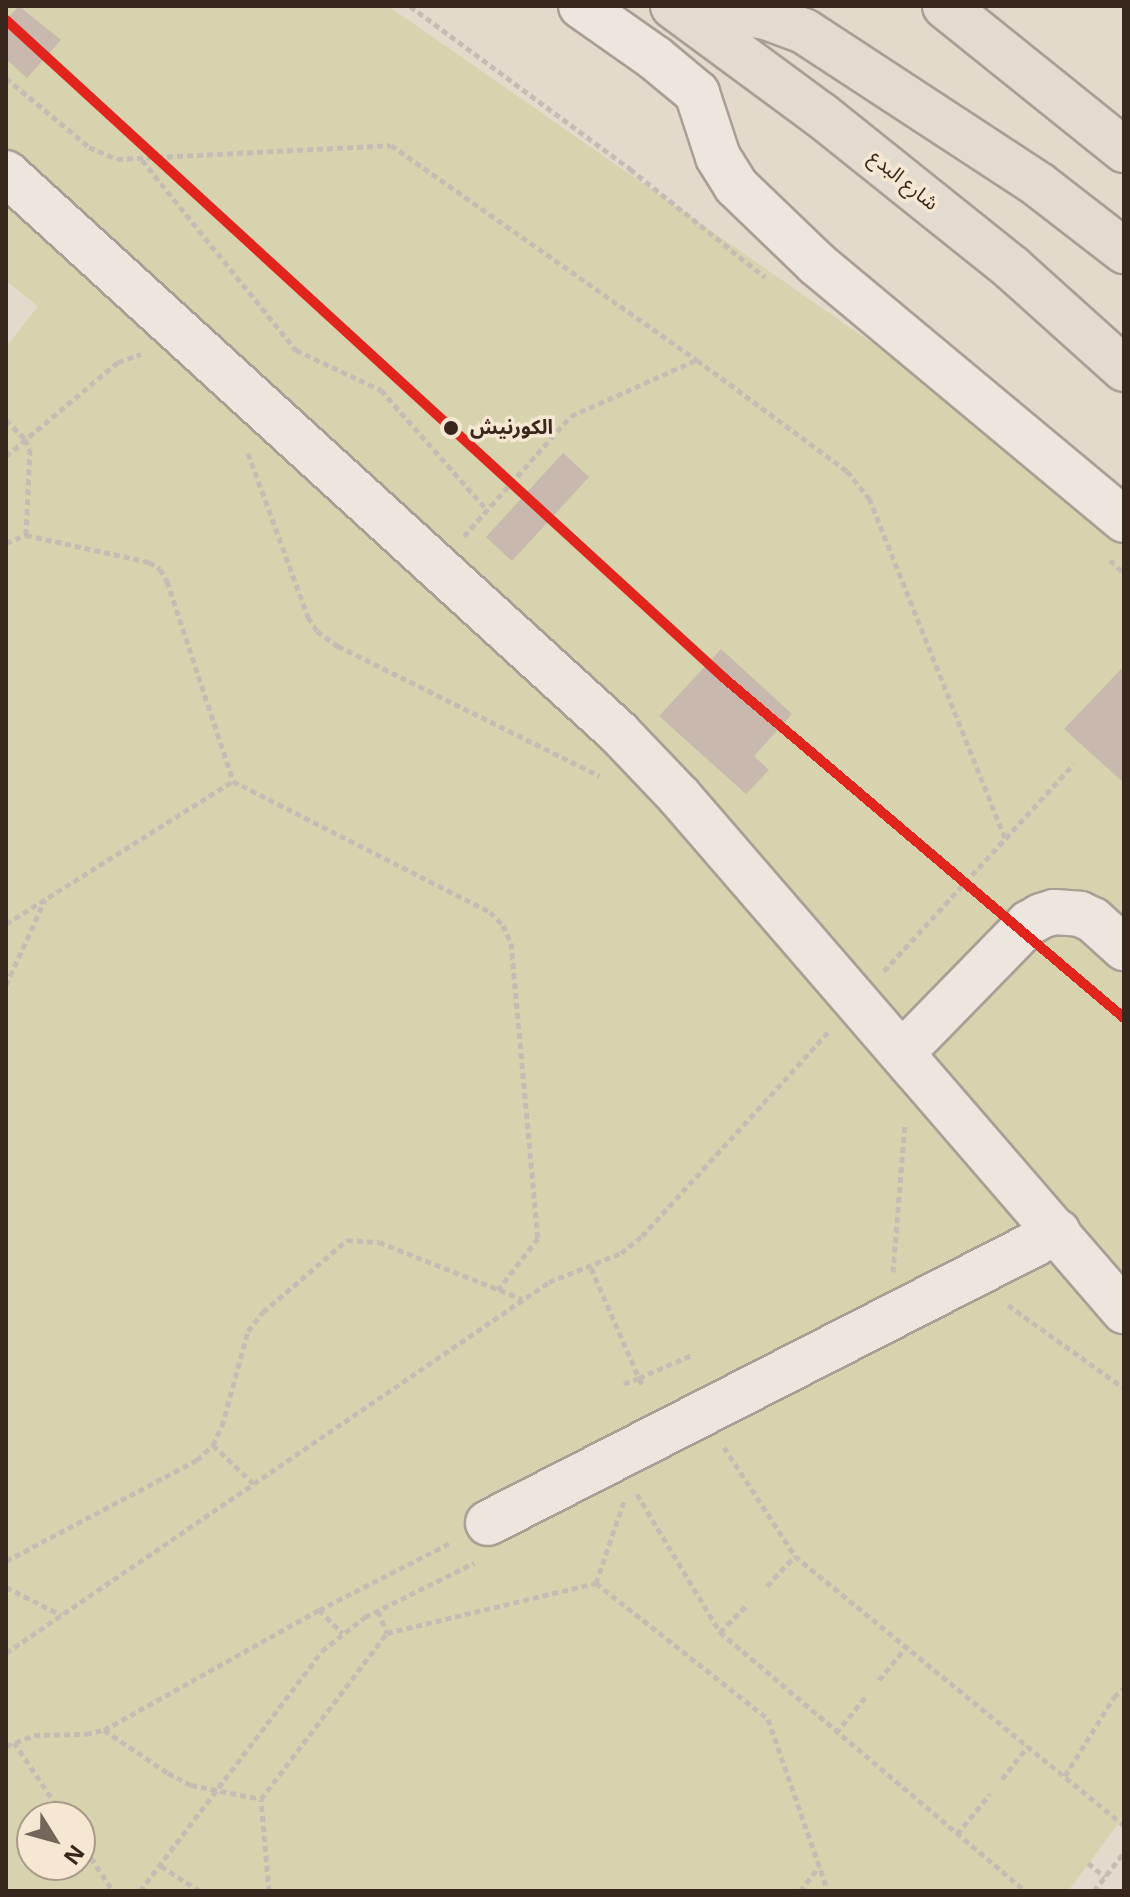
<!DOCTYPE html>
<meta charset="utf-8">
<style>
body{margin:0}
#map{position:relative;width:1130px;height:1897px;overflow:hidden;background:#e4dacc;font-family:Georgia,"Noto Sans Arabic",serif}
div>[style]{position:absolute}
[style*='--x']{left:calc(var(--x)*1px);top:calc(var(--y)*1px);width:calc(var(--w)*1px);rotate:calc(var(--a)*1deg)}
.green>*{inset:0;background:#d7d3ae}
.building>*{inset:0;background:#c8b8ad}
.path>*{height:5px;margin-top:-2.5px;transform-origin:0;background:repeating-linear-gradient(90deg,#c5bdb4 0 6px,transparent 0 10px)}
.roads{filter:drop-shadow(2px 0 #a99f95) drop-shadow(-2px 0 #a99f95) drop-shadow(0 2px #a99f95) drop-shadow(0 -2px #a99f95)}
.minor>*{height:44px;margin:-22px;padding:0 22px;transform-origin:22px;border-radius:22px;background:#ece6de}
.major>*{height:44px;margin:-22px;padding:0 22px;transform-origin:22px;border-radius:22px;background:#e3dbcf}
.metro-1>*{height:10px;margin:-5px;padding:0 5px;transform-origin:5px;border-radius:5px;background:#e2251c}
.dots>*{width:22px;height:22px;translate:-50% -50%;box-sizing:border-box;border:4px solid #f6e7d2;border-radius:50%}
span{translate:-50% -50%;white-space:nowrap;text-align:center;line-height:1.15;-webkit-text-stroke:7px #f6e7d2;paint-order:stroke}
.street-label{font-size:20px;color:#38271d}
.stop-label{font-size:20px;color:#38271d;font-weight:700}
.left{translate:0 -50%;text-align:left}
.frame{position:absolute;inset:0;border:8px solid #38271d;pointer-events:none}
.north{position:absolute;left:16px;top:1801px;width:80px;height:80px;box-sizing:border-box;background:#f6e7d2;border:2px solid #aa9a8a;border-radius:50%;rotate:127deg;font-size:22px;font-weight:700;line-height:32px;text-align:center;color:#38271d}
.north::after{content:'';display:block;margin:auto;width:28px;height:36px;background:#74665a;clip-path:polygon(50% 0,100% 100%,50% 72%,0 100%)}
</style>
<div id="map">
<div class="green">
<div style="clip-path:polygon(evenodd,6px 6px,388px 6px,1124px 518px,1124px 1816px,1068px 1891px,6px 1891px,6px 347px,38px 306px,6px 281px,6px 6px,32px 1817px,80px 1817px,80px 1865px,32px 1865px,32px 1817px)"></div>
</div>
<div class="building">
<div style="clip-path:polygon(19px 6px,61px 40px,27px 78px,6px 59px,6px 20px)"></div>
<div style="clip-path:polygon(563px 453px,589px 477px,512px 561px,486px 537px)"></div>
<div style="clip-path:polygon(721px 649px,792px 714px,754px 756px,769px 770px,746px 794px,659px 716px)"></div>
<div style="clip-path:polygon(1124px 666px,1124px 783px,1064px 729px)"></div>
</div>
<div class="path">
<div style="--x:410;--y:6;--w:274;--a:36.5"></div>
<div style="--x:630;--y:169;--w:173;--a:38.7"></div>
<div style="--x:6;--y:78;--w:108;--a:39.7"></div>
<div style="--x:89;--y:147;--w:30;--a:23"></div>
<div style="--x:117;--y:159;--w:274;--a:-2.9"></div>
<div style="--x:391;--y:145;--w:374;--a:35.1"></div>
<div style="--x:697;--y:360;--w:187;--a:36.5"></div>
<div style="--x:847;--y:471;--w:35;--a:51"></div>
<div style="--x:869;--y:498;--w:366;--a:68.2"></div>
<div style="--x:142;--y:160;--w:245;--a:51"></div>
<div style="--x:296;--y:350;--w:94;--a:25.2"></div>
<div style="--x:381;--y:390;--w:160;--a:48.5"></div>
<div style="--x:6;--y:420;--w:27;--a:45"></div>
<div style="--x:25;--y:439;--w:11;--a:63"></div>
<div style="--x:30;--y:449;--w:86;--a:92.7"></div>
<div style="--x:248;--y:453;--w:175;--a:69.9"></div>
<div style="--x:308;--y:617;--w:17;--a:57"></div>
<div style="--x:317;--y:631;--w:26;--a:36"></div>
<div style="--x:338;--y:646;--w:292;--a:26.4"></div>
<div style="--x:6;--y:456;--w:146;--a:-40"></div>
<div style="--x:118;--y:362;--w:24;--a:-19"></div>
<div style="--x:464;--y:536;--w:161;--a:-48.3"></div>
<div style="--x:571;--y:416;--w:137;--a:-24.1"></div>
<div style="--x:6;--y:543;--w:22;--a:-22"></div>
<div style="--x:26;--y:535;--w:126;--a:12.4"></div>
<div style="--x:149;--y:562;--w:13;--a:32"></div>
<div style="--x:160;--y:569;--w:14;--a:60"></div>
<div style="--x:167;--y:581;--w:211;--a:71.7"></div>
<div style="--x:233;--y:781;--w:288;--a:27"></div>
<div style="--x:490;--y:912;--w:18;--a:45"></div>
<div style="--x:503;--y:925;--w:20;--a:66"></div>
<div style="--x:511;--y:943;--w:296;--a:84.8"></div>
<div style="--x:538;--y:1238;--w:66;--a:127.6"></div>
<div style="--x:1110;--y:560;--w:19;--a:43"></div>
<div style="--x:6;--y:924;--w:268;--a:-32.2"></div>
<div style="--x:884;--y:971;--w:281;--a:-47.5"></div>
<div style="--x:6;--y:985;--w:94;--a:-65.4"></div>
<div style="--x:591;--y:1268;--w:120;--a:66.4"></div>
<div style="--x:639;--y:1378;--w:17;--a:159"></div>
<div style="--x:893;--y:1272;--w:150;--a:-85.4"></div>
<div style="--x:1008;--y:1305;--w:143;--a:35.6"></div>
<div style="--x:642;--y:1384;--w:7;--a:-117"></div>
<div style="--x:639;--y:1378;--w:60;--a:-23.6"></div>
<div style="--x:213;--y:1445;--w:57;--a:43.6"></div>
<div style="--x:724;--y:1447;--w:130;--a:56.9"></div>
<div style="--x:795;--y:1556;--w:425;--a:39.3"></div>
<div style="--x:637;--y:1494;--w:161;--a:59"></div>
<div style="--x:720;--y:1632;--w:400;--a:40.3"></div>
<div style="--x:6;--y:1561;--w:216;--a:-27.9"></div>
<div style="--x:197;--y:1460;--w:22;--a:-43"></div>
<div style="--x:213;--y:1445;--w:21;--a:-65"></div>
<div style="--x:222;--y:1426;--w:98;--a:-74.7"></div>
<div style="--x:248;--y:1331;--w:24;--a:-52"></div>
<div style="--x:263;--y:1312;--w:111;--a:-40.6"></div>
<div style="--x:347;--y:1240;--w:32;--a:4"></div>
<div style="--x:379;--y:1242;--w:154;--a:21.7"></div>
<div style="--x:596;--y:1583;--w:87;--a:-71.1"></div>
<div style="--x:767;--y:1586;--w:41;--a:-47"></div>
<div style="--x:6;--y:1587;--w:62;--a:27"></div>
<div style="--x:319;--y:1610;--w:33;--a:45"></div>
<div style="--x:378;--y:1611;--w:24;--a:68"></div>
<div style="--x:720;--y:1632;--w:40;--a:-45"></div>
<div style="--x:6;--y:1653;--w:658;--a:-34.34"></div>
<div style="--x:549;--y:1282;--w:78;--a:-21.9"></div>
<div style="--x:621;--y:1253;--w:27;--a:-39"></div>
<div style="--x:642;--y:1236;--w:276;--a:-47.6"></div>
<div style="--x:879;--y:1680;--w:43;--a:-50.7"></div>
<div style="--x:104;--y:1730;--w:77;--a:33.9"></div>
<div style="--x:168;--y:1773;--w:26;--a:28"></div>
<div style="--x:191;--y:1785;--w:71;--a:11.3"></div>
<div style="--x:836;--y:1733;--w:49;--a:-50.8"></div>
<div style="--x:14;--y:1742;--w:90;--a:56.3"></div>
<div style="--x:6;--y:1746;--w:30;--a:-21"></div>
<div style="--x:34;--y:1735;--w:52;--a:-1.1"></div>
<div style="--x:86;--y:1734;--w:18;--a:-13"></div>
<div style="--x:104;--y:1730;--w:246;--a:-29.2"></div>
<div style="--x:319;--y:1610;--w:149;--a:-27.1"></div>
<div style="--x:1065;--y:1776;--w:93;--a:-58.2"></div>
<div style="--x:1114;--y:1697;--w:13;--a:-42"></div>
<div style="--x:1002;--y:1779;--w:42;--a:-51.8"></div>
<div style="--x:957;--y:1834;--w:52;--a:-50.5"></div>
<div style="--x:80;--y:1841;--w:60;--a:56.6"></div>
<div style="--x:1088;--y:1863;--w:22;--a:39"></div>
<div style="--x:161;--y:1866;--w:46;--a:32.7"></div>
<div style="--x:140;--y:1891;--w:301;--a:-52.8"></div>
<div style="--x:322;--y:1651;--w:55;--a:-38.3"></div>
<div style="--x:365;--y:1617;--w:122;--a:-26.4"></div>
<div style="--x:269;--y:1891;--w:92;--a:-95"></div>
<div style="--x:261;--y:1799;--w:208;--a:-52.8"></div>
<div style="--x:387;--y:1633;--w:215;--a:-13.5"></div>
<div style="--x:596;--y:1583;--w:219;--a:38.3"></div>
<div style="--x:768;--y:1719;--w:182;--a:70.8"></div>
<div style="--x:800;--y:1891;--w:31;--a:-52"></div>
<div style="--x:1094;--y:1891;--w:49;--a:-52.4"></div>
</div>
<div class="roads">
<div class="minor">
<div style="--x:581;--y:6;--w:90;--a:35.1"></div>
<div style="--x:655;--y:58;--w:55;--a:39.8"></div>
<div style="--x:697;--y:93;--w:67;--a:71.8"></div>
<div style="--x:718;--y:157;--w:34;--a:58"></div>
<div style="--x:736;--y:186;--w:112;--a:43.9"></div>
<div style="--x:817;--y:264;--w:400;--a:39.8"></div>
<div style="--x:6;--y:173;--w:830;--a:42.41"></div>
<div style="--x:619;--y:733;--w:87;--a:46.4"></div>
<div style="--x:679;--y:796;--w:681;--a:49.17"></div>
<div style="--x:902;--y:1053;--w:182;--a:-45.7"></div>
<div style="--x:1029;--y:923;--w:14;--a:-30"></div>
<div style="--x:1041;--y:916;--w:14;--a:-17"></div>
<div style="--x:1054;--y:912;--w:26;--a:4"></div>
<div style="--x:1080;--y:914;--w:14;--a:25"></div>
<div style="--x:1093;--y:920;--w:42;--a:42.1"></div>
<div style="--x:488;--y:1523;--w:640;--a:-27.05"></div>
</div>
<div class="major">
<div style="--x:673;--y:6;--w:184;--a:36.4"></div>
<div style="--x:821;--y:115;--w:245;--a:38.7"></div>
<div style="--x:1012;--y:268;--w:151;--a:42"></div>
<div style="--x:945;--y:6;--w:230;--a:38.8"></div>
<div style="--x:688;--y:16;--w:43;--a:-5.3"></div>
<div style="--x:731;--y:12;--w:35;--a:8"></div>
<div style="--x:766;--y:17;--w:40;--a:20.2"></div>
<div style="--x:804;--y:31;--w:281;--a:33.2"></div>
<div style="--x:1039;--y:185;--w:108;--a:37.8"></div>
</div>
</div>
<div class="metro-1">
<div style="--x:6;--y:20;--w:974;--a:42.5"></div>
<div style="--x:724;--y:678;--w:525;--a:40.36"></div>
</div>
<div class="dots">
<div style="left:451px;top:428px;background:#38271d"></div>
</div>
<div class="street-label">
<span style="left:903px;top:181px;rotate:39deg">شارع البدع</span>
</div>
<div class="stop-label">
<span class="left" style="left:470px;top:428px">الكورنيش</span>
</div>
<div class="frame"></div>
<div class="north">N</div>
</div>
